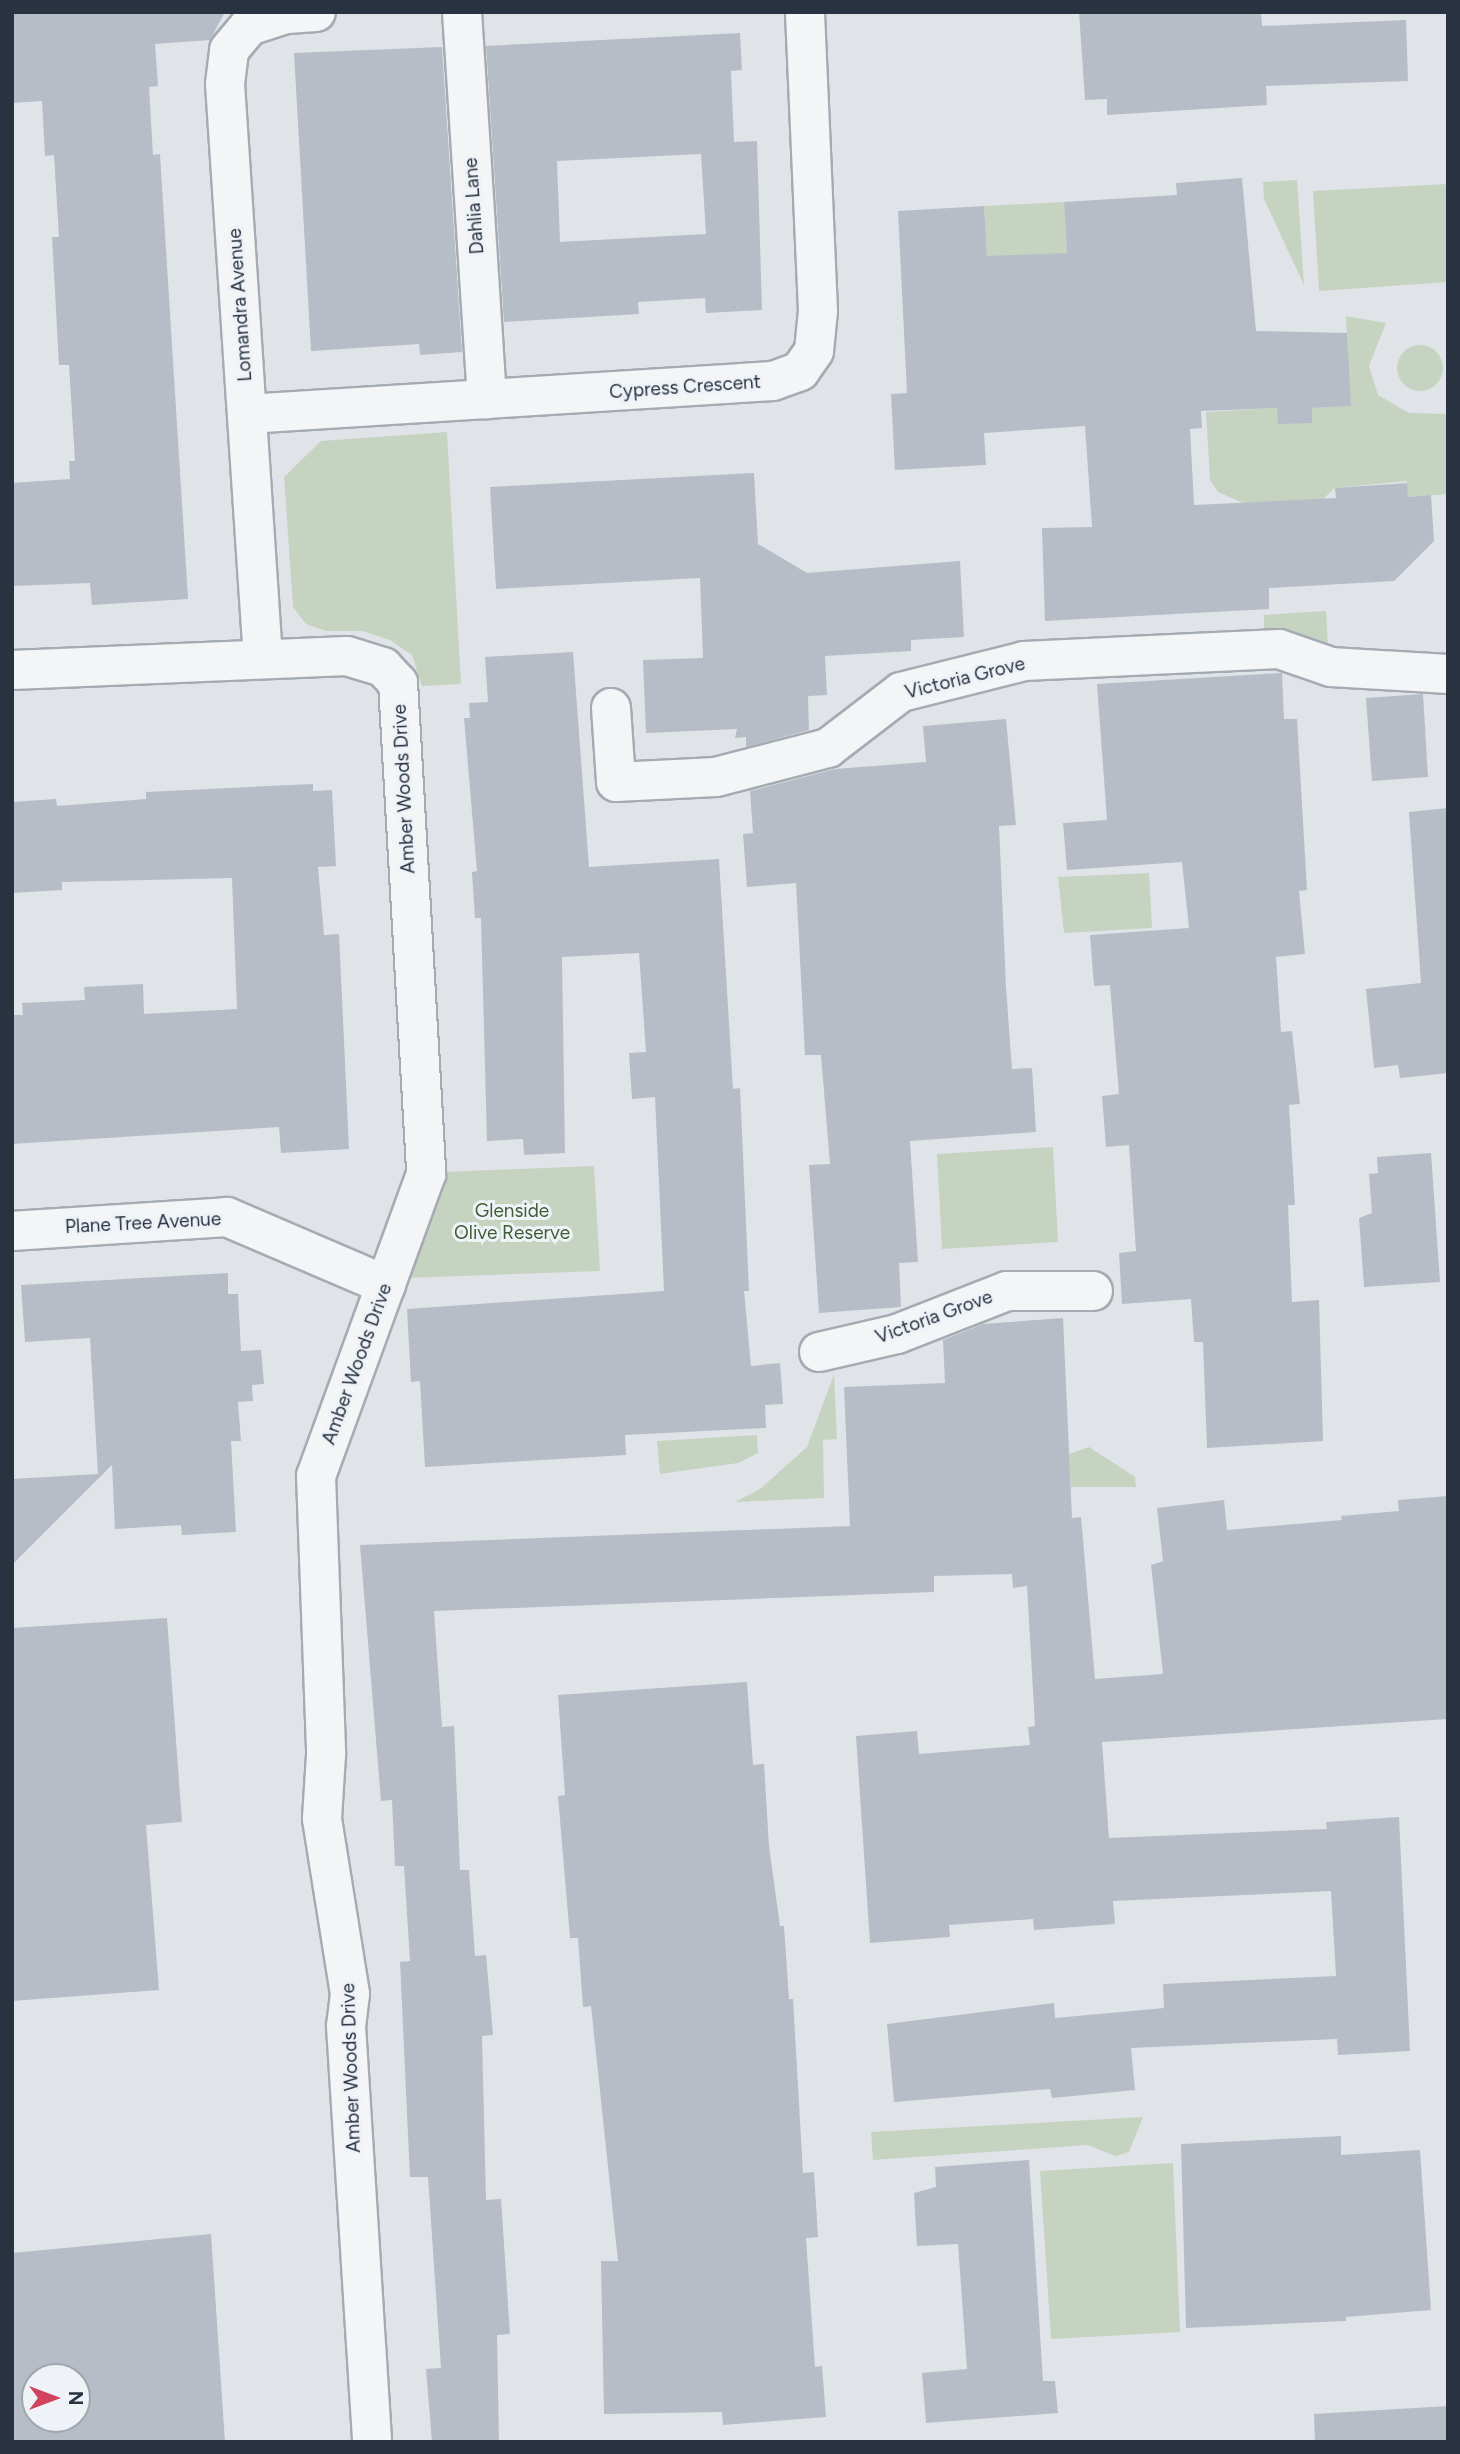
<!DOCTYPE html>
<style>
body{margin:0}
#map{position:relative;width:1460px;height:2454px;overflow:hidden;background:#e0e4e9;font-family:Figtree,sans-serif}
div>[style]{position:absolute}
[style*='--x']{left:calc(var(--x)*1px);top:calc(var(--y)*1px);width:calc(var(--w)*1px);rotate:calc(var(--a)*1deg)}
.green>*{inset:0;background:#c6d3c1}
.round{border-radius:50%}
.building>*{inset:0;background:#b7bdc6}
.roads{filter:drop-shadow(2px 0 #a5abb3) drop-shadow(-2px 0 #a5abb3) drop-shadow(0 2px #a5abb3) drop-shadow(0 -2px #a5abb3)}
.minor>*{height:38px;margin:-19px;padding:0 19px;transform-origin:19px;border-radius:19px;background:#f3f5f7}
span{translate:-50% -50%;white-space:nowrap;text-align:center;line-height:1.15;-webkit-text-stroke:6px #eff3f7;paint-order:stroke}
.street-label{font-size:19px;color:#283241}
.park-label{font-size:19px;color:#3f5d35}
.frame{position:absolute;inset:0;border:14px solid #283241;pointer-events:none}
.north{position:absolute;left:21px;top:2363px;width:70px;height:70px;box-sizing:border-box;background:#eff3f7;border:2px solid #9fa6ae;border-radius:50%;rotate:90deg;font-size:19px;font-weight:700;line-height:28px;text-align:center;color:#283241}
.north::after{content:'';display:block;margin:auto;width:24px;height:32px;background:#d1425f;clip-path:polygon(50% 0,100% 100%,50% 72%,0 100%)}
</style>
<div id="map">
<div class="green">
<div style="clip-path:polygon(1297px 180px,1304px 285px,1264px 199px,1263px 182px)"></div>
<div style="clip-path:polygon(1448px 184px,1448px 282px,1319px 291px,1313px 191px)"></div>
<div style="clip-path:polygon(1064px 202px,1067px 253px,1025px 327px,1031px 430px,997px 429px,1001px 256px,987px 256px,984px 206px)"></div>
<div style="clip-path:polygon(1346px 316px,1386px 323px,1369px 366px,1378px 395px,1409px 413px,1448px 414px,1448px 494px,1407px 497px,1407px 481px,1335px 488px,1323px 499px,1243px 503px,1218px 492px,1210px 480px,1206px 412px,1277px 408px,1312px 423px,1312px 408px,1350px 406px)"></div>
<div class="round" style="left:1397px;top:345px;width:46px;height:46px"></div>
<div style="clip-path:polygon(447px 432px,461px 684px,422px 686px,412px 655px,390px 640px,362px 631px,326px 631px,306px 624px,293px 607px,284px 477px,321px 441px)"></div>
<div style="clip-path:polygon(1326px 611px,1328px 646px,1264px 634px,1264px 615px)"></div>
<div style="clip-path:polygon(1149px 873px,1152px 928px,1064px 933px,1058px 877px)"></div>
<div style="clip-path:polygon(1053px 1147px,1058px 1242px,942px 1249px,937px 1154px)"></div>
<div style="clip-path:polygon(594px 1166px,600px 1271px,406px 1278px,444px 1172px)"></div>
<div style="clip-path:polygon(834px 1374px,837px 1439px,823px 1440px,824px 1498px,735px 1502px,760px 1489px,807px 1447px)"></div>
<div style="clip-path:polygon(757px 1435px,758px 1453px,738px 1463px,660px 1474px,657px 1441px)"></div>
<div style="clip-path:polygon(1089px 1447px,1135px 1477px,1136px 1487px,1071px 1487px,1069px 1454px)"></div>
<div style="clip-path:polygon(1143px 2117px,1129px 2152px,1115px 2156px,1088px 2145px,873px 2160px,871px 2132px)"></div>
<div style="clip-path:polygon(1173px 2163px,1180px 2332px,1051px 2339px,1040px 2171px)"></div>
</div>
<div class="building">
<div style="clip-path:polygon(12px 12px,225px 12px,210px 40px,155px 44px,158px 86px,149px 87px,153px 155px,160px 154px,188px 599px,92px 605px,90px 583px,12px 586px,12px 483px,70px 479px,69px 461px,75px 461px,69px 365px,59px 365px,52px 237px,59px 237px,54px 155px,45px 156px,42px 101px,12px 103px)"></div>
<div style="clip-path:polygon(1079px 12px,1261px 12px,1262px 26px,1406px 20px,1408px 81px,1266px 86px,1267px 105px,1107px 115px,1107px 99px,1085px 100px)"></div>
<div style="clip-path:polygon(evenodd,740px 33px,742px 70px,731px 71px,734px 142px,757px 141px,762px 310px,706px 313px,705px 298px,638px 302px,639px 314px,504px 322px,486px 46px,740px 33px,701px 154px,706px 234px,560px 242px,557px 161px,701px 154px)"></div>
<div style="clip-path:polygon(442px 47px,462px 352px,420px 355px,419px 344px,311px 351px,294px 53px)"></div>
<div style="clip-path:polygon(1242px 178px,1256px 331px,1347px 333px,1351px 406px,1312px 408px,1312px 423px,1278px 424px,1277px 408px,1201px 411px,1202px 428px,1190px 429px,1194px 505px,1336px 498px,1335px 488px,1407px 483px,1408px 497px,1431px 495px,1434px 541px,1394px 581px,1269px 588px,1269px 609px,1045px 621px,1042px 528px,1092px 527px,1085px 426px,984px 433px,986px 465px,895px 470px,891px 394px,907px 393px,898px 211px,984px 206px,987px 256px,1067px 253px,1064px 202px,1177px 195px,1176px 183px)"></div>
<div style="clip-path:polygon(754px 473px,758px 544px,807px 573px,960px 561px,964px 637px,911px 640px,911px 651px,825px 656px,827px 695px,808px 696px,809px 730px,746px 747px,746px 737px,735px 738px,737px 729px,646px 733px,643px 660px,703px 658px,700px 578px,496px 589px,490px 487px)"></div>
<div style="clip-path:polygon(573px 652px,589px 867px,719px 859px,733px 1089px,740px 1088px,749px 1291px,744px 1291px,751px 1366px,780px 1363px,783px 1404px,765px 1405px,766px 1428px,625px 1435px,626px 1455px,425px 1467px,420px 1381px,411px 1382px,407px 1309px,664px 1291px,655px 1097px,632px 1099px,629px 1053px,646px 1052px,639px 953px,562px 957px,565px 1153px,524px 1155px,523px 1139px,487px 1141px,481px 918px,475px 918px,472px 872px,477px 871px,464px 718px,470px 718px,469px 703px,488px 702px,485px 657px)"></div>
<div style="clip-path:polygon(1282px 673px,1284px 719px,1297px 719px,1307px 890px,1299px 891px,1305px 954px,1276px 957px,1281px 1032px,1292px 1031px,1300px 1104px,1289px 1105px,1295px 1205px,1288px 1205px,1292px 1302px,1319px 1300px,1323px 1441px,1207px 1448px,1203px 1342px,1194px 1342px,1191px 1299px,1122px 1304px,1119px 1253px,1136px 1251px,1129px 1145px,1106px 1147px,1102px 1096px,1119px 1094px,1110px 985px,1094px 986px,1090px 935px,1189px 928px,1182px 862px,1067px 870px,1063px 823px,1107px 820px,1097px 684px)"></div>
<div style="clip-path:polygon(1423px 694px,1428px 777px,1372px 781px,1366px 698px)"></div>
<div style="clip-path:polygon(1006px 719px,1016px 825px,999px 826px,1006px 987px,1012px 1069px,1032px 1068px,1036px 1132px,910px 1141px,918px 1262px,899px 1263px,901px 1307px,819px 1313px,809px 1165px,830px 1164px,821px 1055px,805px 1055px,796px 883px,747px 887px,743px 834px,753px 833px,750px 791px,835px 769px,926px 762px,923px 726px)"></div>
<div style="clip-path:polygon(313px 784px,313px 791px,332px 790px,336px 866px,318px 867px,324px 935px,339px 934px,349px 1149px,281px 1153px,279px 1127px,12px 1144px,12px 1015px,23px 1015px,22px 1003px,85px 1000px,84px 987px,143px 984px,144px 1014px,237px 1009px,232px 878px,62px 882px,62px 890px,12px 893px,12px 802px,56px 799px,57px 806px,146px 799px,146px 792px)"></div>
<div style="clip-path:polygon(1448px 808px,1448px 1073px,1400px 1078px,1398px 1065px,1374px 1068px,1366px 989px,1421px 983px,1409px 812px)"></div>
<div style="clip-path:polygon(1431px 1153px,1440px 1282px,1364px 1287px,1359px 1218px,1372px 1213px,1369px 1174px,1378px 1173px,1377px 1157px)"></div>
<div style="clip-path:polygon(228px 1273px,228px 1294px,238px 1294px,241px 1351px,261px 1350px,264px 1384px,252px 1385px,253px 1401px,238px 1402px,241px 1441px,231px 1441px,236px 1532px,182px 1535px,181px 1525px,115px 1529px,112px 1465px,12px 1565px,12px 1479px,98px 1474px,90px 1338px,25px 1342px,21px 1285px)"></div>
<div style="clip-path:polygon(1063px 1318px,1072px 1518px,1081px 1517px,1095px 1679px,1163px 1674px,1151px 1565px,1163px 1561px,1157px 1508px,1224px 1500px,1227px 1530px,1342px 1520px,1341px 1516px,1399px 1511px,1398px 1500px,1448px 1496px,1448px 1719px,1102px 1742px,1109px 1838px,1327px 1829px,1326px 1822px,1399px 1817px,1410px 2051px,1338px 2055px,1337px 2039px,1131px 2048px,1135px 2090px,1052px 2098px,1050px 2089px,894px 2102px,887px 2024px,1054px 2003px,1055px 2018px,1164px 2008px,1163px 1984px,1336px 1976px,1331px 1891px,1113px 1901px,1115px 1924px,1034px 1930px,1033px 1919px,949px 1925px,950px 1937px,870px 1943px,856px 1736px,917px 1731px,919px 1754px,1030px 1745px,1028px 1727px,1035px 1726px,1027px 1586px,1013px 1588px,1012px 1574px,934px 1576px,934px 1592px,434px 1611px,442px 1727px,454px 1726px,460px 1870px,469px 1870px,475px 1956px,486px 1955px,493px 2035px,482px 2036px,486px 2200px,501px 2199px,510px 2334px,497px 2335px,499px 2442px,432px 2442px,426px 2369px,441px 2368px,428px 2177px,410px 2177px,400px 1962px,410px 1961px,404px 1866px,395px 1866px,392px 1800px,381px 1801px,360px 1545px,850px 1526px,844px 1387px,945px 1383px,943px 1340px,983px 1324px)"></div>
<div style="clip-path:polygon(167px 1618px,182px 1822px,146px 1825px,159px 1990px,12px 2001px,12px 1628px)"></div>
<div style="clip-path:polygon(747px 1682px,753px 1765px,764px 1764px,769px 1846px,780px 1926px,784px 1926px,789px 1999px,793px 1999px,803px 2173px,814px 2172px,818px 2237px,806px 2238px,815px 2367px,822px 2366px,826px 2417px,723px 2425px,722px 2412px,604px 2414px,601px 2261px,618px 2261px,591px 2006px,583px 2007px,578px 1938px,570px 1938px,558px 1796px,565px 1795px,558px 1695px)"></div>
<div style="clip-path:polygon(1341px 2136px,1341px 2155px,1420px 2150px,1431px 2310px,1346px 2317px,1346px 2321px,1186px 2328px,1181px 2144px)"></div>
<div style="clip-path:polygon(1029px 2160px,1043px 2381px,1055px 2381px,1058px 2413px,926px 2423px,922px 2373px,967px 2369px,958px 2244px,917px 2246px,914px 2193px,936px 2187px,935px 2167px)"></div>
<div style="clip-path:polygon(evenodd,211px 2234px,225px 2442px,12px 2442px,12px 2253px,211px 2234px,35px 2377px,77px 2377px,77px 2419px,35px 2419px,35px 2377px)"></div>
<div style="clip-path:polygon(1448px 2406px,1448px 2442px,1315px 2442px,1314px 2414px)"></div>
</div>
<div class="roads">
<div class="minor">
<div style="--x:462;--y:12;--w:388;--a:86.3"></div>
<div style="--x:247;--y:414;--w:527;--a:-3.59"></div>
<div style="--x:773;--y:381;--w:29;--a:-20"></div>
<div style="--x:800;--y:371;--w:24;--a:-55"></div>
<div style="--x:814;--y:351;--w:40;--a:-84.3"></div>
<div style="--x:818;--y:311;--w:299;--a:-92.5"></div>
<div style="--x:263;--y:659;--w:576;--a:-93.78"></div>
<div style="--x:225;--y:84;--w:34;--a:-83"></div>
<div style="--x:229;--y:50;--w:31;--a:-50"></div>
<div style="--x:249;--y:26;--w:40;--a:-18"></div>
<div style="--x:287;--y:14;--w:29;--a:-4"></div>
<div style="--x:12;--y:670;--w:335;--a:-2.4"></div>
<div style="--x:347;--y:656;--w:38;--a:17"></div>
<div style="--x:383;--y:667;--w:22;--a:47"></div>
<div style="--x:398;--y:683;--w:492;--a:86.7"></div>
<div style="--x:426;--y:1174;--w:321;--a:110"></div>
<div style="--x:316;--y:1476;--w:279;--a:87.9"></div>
<div style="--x:326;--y:1755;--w:64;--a:93.6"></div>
<div style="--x:322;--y:1819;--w:177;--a:80.9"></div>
<div style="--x:350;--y:1994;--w:32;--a:97"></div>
<div style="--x:346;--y:2026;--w:417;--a:86.4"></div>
<div style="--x:611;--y:708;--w:74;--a:86.1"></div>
<div style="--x:616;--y:782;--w:100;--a:-2.9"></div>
<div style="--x:716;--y:777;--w:116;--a:-14.5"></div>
<div style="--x:828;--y:748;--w:92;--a:-37.5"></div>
<div style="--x:901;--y:692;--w:127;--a:-14.1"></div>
<div style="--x:1024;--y:661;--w:255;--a:-2.7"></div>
<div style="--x:1279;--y:649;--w:55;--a:19.1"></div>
<div style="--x:1331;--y:667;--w:117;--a:3.4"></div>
<div style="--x:12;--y:1231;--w:215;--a:-3.7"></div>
<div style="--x:227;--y:1217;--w:173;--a:23.2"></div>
<div style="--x:819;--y:1352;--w:80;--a:-13"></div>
<div style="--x:897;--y:1334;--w:118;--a:-21.4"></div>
<div style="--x:1007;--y:1291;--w:86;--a:0"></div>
</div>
</div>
<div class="street-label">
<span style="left:474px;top:206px;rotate:-94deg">Dahlia Lane</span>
<span style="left:240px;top:305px;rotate:-94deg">Lomandra Avenue</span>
<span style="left:685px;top:387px;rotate:-4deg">Cypress Crescent</span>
<span style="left:965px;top:678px;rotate:-14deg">Victoria Grove</span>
<span style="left:404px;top:789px;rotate:-93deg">Amber Woods Drive</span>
<span style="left:143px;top:1223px;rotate:-3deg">Plane Tree Avenue</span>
<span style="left:934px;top:1317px;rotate:-20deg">Victoria Grove</span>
<span style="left:357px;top:1364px;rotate:-70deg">Amber Woods Drive</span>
<span style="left:351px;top:2068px;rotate:-92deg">Amber Woods Drive</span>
</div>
<div class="park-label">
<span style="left:512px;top:1222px">Glenside<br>Olive Reserve</span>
</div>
<div class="frame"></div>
<div class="north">N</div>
</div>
